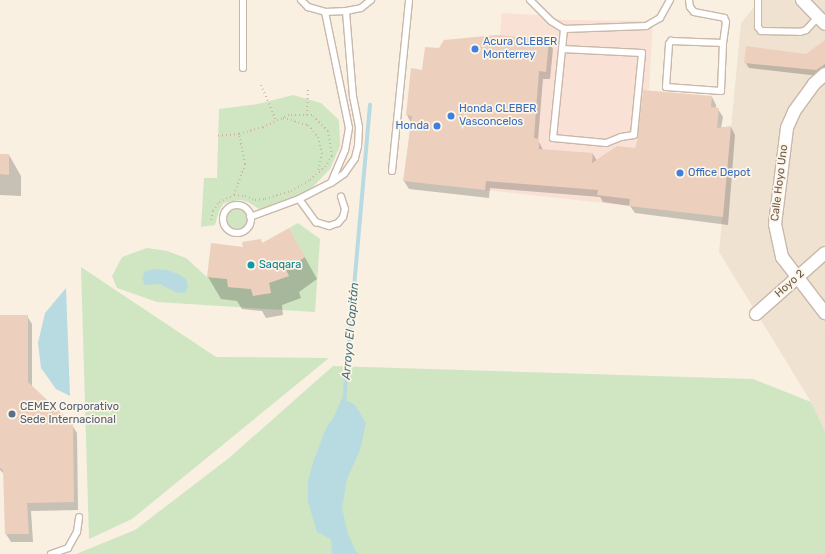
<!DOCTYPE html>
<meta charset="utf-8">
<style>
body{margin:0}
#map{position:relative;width:825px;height:554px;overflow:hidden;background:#f9f0e2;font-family:Rubik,sans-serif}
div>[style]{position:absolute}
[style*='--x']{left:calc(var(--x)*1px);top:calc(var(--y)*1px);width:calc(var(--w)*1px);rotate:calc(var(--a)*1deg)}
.residential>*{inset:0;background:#f0e2d1}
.commercial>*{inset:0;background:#f9e1d6}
.green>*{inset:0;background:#d0e5c2}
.round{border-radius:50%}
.water>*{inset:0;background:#b8dae1}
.shadow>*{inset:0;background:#0003}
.stream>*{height:3.5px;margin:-1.75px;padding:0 1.75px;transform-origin:1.75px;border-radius:1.75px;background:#b8dae1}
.building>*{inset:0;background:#eccfbc}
.path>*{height:2px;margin-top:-1px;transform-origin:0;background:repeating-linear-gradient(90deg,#d0b3a0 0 1px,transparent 0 4px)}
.roads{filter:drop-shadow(1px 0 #c9b8aa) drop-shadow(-1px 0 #c9b8aa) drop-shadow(0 1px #c9b8aa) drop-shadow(0 -1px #c9b8aa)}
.lane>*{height:6px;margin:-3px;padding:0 3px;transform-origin:3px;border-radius:3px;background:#fff}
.lane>.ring{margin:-3px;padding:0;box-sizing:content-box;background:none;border:6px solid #fff;border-radius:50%}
.street>*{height:12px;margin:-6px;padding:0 6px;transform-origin:6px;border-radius:6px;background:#fff}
.dots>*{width:11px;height:11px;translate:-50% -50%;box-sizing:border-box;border:2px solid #fdf5e7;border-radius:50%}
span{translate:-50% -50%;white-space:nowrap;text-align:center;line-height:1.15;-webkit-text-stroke:3.5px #fdf5e7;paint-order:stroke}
.shop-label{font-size:11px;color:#366cbe}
.left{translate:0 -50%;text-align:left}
.right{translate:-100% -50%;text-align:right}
.street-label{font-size:11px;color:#6e584b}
.culture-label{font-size:11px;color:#0d838f}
.service-label{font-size:11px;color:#4e5e75}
.water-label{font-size:12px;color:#477680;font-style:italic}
</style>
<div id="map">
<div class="residential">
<div style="clip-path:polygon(760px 0,825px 0,825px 431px,811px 402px,719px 252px,741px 23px)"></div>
</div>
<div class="commercial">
<div style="clip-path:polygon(502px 13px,538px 15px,562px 20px,653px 21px,649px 90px,641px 90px,629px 206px,485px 190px)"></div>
</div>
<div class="green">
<div style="clip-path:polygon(293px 95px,321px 103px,339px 120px,340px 146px,330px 169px,309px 191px,276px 204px,259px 209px,248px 202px,241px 200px,228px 202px,223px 204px,219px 211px,215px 225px,201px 227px,204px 178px,217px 178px,219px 109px,258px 104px)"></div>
<div class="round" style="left:227px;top:209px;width:20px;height:20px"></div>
<div style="clip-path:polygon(298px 223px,320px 239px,315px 312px,157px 302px,117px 288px,112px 276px,122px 257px,147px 248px,167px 251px,186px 258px,207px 277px,227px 279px,228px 287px,251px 289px,253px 296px,271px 293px,269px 283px,289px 276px,286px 270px,305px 257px,289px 228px)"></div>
<div style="clip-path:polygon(81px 267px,216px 357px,329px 358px,132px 519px,89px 539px)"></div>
<div style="clip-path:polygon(333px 366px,753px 379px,811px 402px,825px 431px,825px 554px,76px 554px,135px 530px,229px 458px)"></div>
</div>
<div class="water">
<div style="clip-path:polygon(155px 269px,167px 270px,178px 274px,186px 279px,188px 286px,186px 291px,183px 293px,175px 292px,160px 284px,145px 285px,142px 278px,145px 271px)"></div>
<div style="clip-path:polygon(66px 288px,70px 396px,56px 389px,41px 368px,38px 343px,45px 313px)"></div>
<div style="clip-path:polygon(342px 398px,355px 405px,366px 423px,360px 450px,347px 479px,342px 508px,348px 534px,356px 552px,359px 554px,332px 554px,331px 539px,317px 532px,308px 502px,308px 482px,313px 462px,327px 426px,334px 417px)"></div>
</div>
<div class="shadow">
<div style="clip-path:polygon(548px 41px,553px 49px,550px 79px,543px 79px,538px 140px,543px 150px,593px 154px,597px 161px,636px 149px,712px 97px,716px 105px,716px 109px,718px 109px,723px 117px,721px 128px,731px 127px,735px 135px,728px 225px,635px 213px,630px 206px,603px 202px,600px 197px,490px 188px,489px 198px,409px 189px,404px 181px,411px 123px,407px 115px,423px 71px,439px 49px)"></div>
<div style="clip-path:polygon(825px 41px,825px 72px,819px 76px,749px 68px,745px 62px,806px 55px)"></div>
<div style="clip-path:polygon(0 155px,9px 155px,21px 176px,21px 196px,0 195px)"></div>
<div style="clip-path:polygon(289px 229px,317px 279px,299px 292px,301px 298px,282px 305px,283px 315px,266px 318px,262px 311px,242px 309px,237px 301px,221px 299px,208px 277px,244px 248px,260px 240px,263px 244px)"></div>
<div style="clip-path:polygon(0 316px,27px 316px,32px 324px,32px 387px,72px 425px,77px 433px,78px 510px,31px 511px,33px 542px,11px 542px,6px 534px,4px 474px,0 470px)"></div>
</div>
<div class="stream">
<div style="--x:344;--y:402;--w:298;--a:-85"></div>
</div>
<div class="building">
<div style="clip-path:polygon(497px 35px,549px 40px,546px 72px,539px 71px,534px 138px,539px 139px,539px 149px,593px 153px,592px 163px,617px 146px,635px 148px,638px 135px,643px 90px,712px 96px,711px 107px,719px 108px,717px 128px,731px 126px,723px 217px,629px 206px,630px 199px,597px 195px,598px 190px,486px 181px,485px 190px,403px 181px,412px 116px,406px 115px,411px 68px,422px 70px,425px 47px,439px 48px,444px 40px)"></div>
<div style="clip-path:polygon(825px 40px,825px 64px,816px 70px,744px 63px,746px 46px,806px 54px)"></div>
<div style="clip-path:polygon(0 154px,9px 154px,9px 175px,0 174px)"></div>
<div style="clip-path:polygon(289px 228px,305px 257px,286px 270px,289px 276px,269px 283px,271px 293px,253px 296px,251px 289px,228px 287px,227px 279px,207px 277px,211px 243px,243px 247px,242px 242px,261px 239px,262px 243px)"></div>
<div style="clip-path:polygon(0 315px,28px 315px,28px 382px,73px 424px,74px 502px,27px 503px,29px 534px,5px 534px,3px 470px,0 468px)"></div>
</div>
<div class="path">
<div style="--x:261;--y:85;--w:39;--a:67"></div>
<div style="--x:307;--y:115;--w:26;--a:-88"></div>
<div style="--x:283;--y:118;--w:26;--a:16"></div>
<div style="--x:308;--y:125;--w:16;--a:50"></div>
<div style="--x:318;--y:137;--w:16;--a:76"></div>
<div style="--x:322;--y:153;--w:19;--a:102"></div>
<div style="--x:234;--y:195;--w:33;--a:-70"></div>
<div style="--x:245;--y:164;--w:31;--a:-101"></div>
<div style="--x:211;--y:220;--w:9;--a:-77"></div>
<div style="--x:213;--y:211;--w:11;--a:-56"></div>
<div style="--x:219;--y:202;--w:17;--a:-25"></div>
<div style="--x:234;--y:195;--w:11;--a:5"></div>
<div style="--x:245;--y:196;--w:11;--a:22"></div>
<div style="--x:255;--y:200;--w:10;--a:-6"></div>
<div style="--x:265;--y:199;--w:27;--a:-17"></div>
<div style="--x:291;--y:191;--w:22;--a:-30"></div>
<div style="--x:310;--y:180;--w:20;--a:-41"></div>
<div style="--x:325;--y:167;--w:13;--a:-58"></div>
<div style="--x:332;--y:156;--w:25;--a:-99"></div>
<div style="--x:328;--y:131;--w:23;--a:-135"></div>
<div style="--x:312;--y:115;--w:23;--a:180"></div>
<div style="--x:289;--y:115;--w:29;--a:155"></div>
<div style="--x:263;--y:127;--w:25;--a:164"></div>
<div style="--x:239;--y:134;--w:21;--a:175"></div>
</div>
<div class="roads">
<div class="lane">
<div style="--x:243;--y:0;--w:68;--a:90"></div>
<div style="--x:301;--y:0;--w:10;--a:45"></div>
<div style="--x:308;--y:7;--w:18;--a:16"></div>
<div style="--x:325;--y:12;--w:21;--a:-3"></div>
<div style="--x:346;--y:11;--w:15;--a:-11"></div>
<div style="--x:361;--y:8;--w:13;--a:-39"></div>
<div style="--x:530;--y:0;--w:30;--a:45"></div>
<div style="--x:551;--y:21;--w:15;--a:32"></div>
<div style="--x:564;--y:29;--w:82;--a:-2.1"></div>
<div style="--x:646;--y:26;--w:16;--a:-30"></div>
<div style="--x:660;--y:18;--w:21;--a:-61"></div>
<div style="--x:689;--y:0;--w:7;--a:82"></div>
<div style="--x:690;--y:7;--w:6;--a:51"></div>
<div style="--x:694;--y:12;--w:31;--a:11"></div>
<div style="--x:724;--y:18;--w:4;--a:63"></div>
<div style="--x:726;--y:22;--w:21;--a:98"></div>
<div style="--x:758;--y:0;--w:27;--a:90"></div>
<div style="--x:758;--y:27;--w:5;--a:53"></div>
<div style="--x:761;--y:31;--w:39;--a:1"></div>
<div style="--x:800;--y:32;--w:6;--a:-18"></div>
<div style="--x:806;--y:30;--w:18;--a:-47"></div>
<div style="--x:325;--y:12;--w:118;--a:78.3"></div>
<div style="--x:349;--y:128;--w:22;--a:100"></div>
<div style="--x:345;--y:150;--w:34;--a:113"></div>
<div style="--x:671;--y:41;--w:52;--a:2.2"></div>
<div style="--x:723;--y:43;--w:48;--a:92.4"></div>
<div style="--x:721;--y:91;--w:55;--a:-175.8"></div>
<div style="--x:666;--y:87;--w:43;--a:-86"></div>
<div style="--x:669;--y:44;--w:4;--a:-56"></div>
<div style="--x:562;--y:49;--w:80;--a:2.9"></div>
<div style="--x:642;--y:53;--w:82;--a:95.6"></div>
<div style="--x:634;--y:135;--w:13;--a:171"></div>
<div style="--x:621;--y:137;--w:16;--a:158"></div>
<div style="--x:606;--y:143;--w:53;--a:-174.6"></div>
<div style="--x:553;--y:138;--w:110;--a:-84.2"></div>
<div style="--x:392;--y:171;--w:172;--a:-84.3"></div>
<div style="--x:299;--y:199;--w:29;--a:54"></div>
<div style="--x:316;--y:222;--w:14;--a:17"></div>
<div style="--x:329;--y:226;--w:9;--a:-18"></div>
<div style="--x:338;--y:223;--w:8;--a:-50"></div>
<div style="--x:343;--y:217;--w:8;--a:-76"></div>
<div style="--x:345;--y:209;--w:13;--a:-108"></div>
<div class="ring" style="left:223px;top:205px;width:22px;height:22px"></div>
<div style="--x:250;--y:217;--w:52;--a:-20.2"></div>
<div style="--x:299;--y:199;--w:36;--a:-27"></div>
<div style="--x:331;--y:183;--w:16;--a:-35"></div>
<div style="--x:344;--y:174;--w:19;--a:-55"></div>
<div style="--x:355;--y:158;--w:12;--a:-76"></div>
<div style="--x:358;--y:146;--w:19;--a:-87"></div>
<div style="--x:359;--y:127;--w:31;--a:-101"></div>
<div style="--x:353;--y:97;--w:86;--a:-94.7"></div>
<div style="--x:51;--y:554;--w:18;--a:-19"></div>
<div style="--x:68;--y:548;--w:18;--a:-61"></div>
<div style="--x:77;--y:532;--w:15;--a:-82"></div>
</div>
<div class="street">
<div style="--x:802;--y:0;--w:33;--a:46"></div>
<div style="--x:825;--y:74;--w:15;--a:138"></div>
<div style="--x:814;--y:84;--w:34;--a:126"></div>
<div style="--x:794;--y:112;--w:17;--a:114"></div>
<div style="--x:787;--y:128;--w:97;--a:97.1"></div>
<div style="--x:775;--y:224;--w:34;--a:78"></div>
<div style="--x:782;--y:257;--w:71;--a:52.5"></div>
<div style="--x:756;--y:314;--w:92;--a:-41.5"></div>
</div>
</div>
<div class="dots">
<div style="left:475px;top:49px;background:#3f7fe0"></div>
<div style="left:451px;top:116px;background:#3f7fe0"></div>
<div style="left:437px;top:126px;background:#3f7fe0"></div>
<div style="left:680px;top:173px;background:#3f7fe0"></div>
<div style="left:251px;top:265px;background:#0f9aa8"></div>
<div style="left:12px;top:414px;background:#5c6f8a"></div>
</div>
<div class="shop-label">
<span class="left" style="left:483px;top:49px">Acura CLEBER<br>Monterrey</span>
<span class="left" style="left:459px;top:116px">Honda CLEBER<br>Vasconcelos</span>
<span class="right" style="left:429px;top:126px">Honda</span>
<span class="left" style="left:688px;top:173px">Office Depot</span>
</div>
<div class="street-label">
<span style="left:780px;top:183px;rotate:-83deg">Calle Hoyo Uno</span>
<span style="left:790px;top:284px;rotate:-42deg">Hoyo 2</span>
</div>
<div class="culture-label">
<span class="left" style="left:259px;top:265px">Saqqara</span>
</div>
<div class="service-label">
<span class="left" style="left:20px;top:414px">CEMEX Corporativo<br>Sede Internacional</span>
</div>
<div class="water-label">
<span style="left:351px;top:331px;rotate:-85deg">Arroyo El Capitán</span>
</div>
</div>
